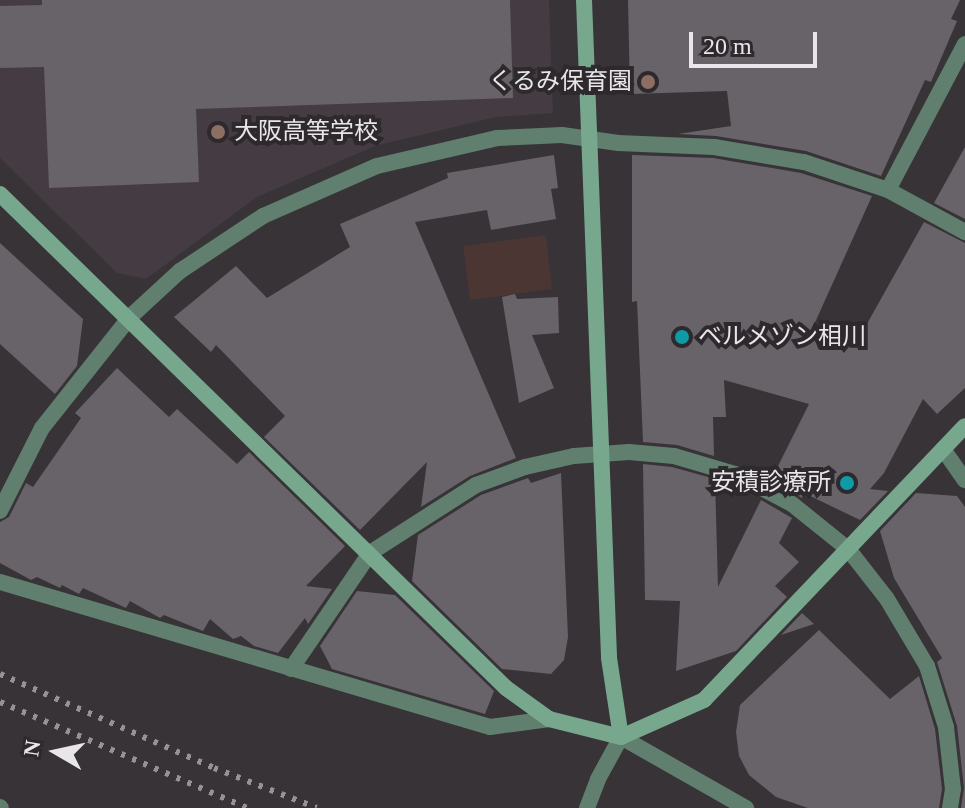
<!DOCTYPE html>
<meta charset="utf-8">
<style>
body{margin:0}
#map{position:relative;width:965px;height:808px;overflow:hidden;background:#373337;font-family:"Times New Roman","Noto Sans JP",serif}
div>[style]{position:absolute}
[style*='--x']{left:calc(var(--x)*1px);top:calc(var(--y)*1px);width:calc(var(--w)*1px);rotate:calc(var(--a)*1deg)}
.built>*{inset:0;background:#443b43}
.industrial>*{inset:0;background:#4b3633}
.building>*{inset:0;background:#686368}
.street>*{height:16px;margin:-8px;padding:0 8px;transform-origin:8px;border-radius:8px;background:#607f6e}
.secondary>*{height:16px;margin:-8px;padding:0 8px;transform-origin:8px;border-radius:8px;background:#77a88e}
.rail>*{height:6px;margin-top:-3px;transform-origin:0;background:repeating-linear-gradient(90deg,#969396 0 4px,transparent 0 12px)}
.dots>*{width:22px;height:22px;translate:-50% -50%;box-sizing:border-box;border:4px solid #2d292d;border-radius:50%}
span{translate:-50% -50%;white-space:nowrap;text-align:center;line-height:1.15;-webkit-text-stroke:8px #2d292d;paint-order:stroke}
.poi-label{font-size:24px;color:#e9e6e9}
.right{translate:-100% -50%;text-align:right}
.left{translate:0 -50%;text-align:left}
.north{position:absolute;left:16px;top:712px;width:80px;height:80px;-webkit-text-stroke:6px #2d292d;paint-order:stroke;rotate:279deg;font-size:22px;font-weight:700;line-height:32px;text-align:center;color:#e9e6e9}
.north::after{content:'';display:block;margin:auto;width:28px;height:36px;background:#e9e6e9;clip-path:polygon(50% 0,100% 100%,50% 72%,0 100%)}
.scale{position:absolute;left:689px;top:32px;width:128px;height:36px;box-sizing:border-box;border:4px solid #e9e6e9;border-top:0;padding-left:10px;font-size:24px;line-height:28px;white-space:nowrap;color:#e9e6e9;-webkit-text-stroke:6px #2d292d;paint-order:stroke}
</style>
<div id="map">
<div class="built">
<div style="clip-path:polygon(0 0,549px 0,553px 113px,496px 117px,375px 146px,257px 197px,146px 279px,117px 273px,0 158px)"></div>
</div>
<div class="industrial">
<div style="clip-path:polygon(546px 235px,552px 289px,470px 300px,463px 246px)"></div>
</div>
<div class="building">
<div style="clip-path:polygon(42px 0,510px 0,513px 98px,196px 109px,199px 182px,49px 188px,44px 67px,0 68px,0 6px,42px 5px)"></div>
<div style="clip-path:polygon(628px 0,960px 0,951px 19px,957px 21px,931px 82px,925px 80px,881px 176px,806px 151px,716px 136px,678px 134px,731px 126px,727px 91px,630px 94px)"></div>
<div style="clip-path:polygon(965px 147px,965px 219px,934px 203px)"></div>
<div style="clip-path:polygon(554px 155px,558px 188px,551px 189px,556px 219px,491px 230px,487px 210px,415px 222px,516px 458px,470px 476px,421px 507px,427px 462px,360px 530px,264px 437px,285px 416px,216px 345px,211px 352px,174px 317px,236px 266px,267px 298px,350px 247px,340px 224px,448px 178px,447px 173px)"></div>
<div style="clip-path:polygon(632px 155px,713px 158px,801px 173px,872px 196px,813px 327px,854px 347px,924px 222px,965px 243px,965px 388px,937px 414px,923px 399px,884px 473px,870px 489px,888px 491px,860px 520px,804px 493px,802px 498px,771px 480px,809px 404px,724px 380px,726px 417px,713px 417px,714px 456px,677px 445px,643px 442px,637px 301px,632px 302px)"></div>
<div style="clip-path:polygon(0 243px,83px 319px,77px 366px,55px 394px,0 344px)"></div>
<div style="clip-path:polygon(515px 294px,517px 299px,558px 297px,559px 333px,532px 335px,554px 388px,519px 403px,502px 297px)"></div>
<div style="clip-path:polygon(117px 368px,169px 417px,177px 409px,237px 464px,249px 452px,345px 546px,306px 586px,332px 589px,308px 624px,305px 618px,278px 653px,254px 646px,241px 636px,233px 639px,210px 619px,203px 631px,164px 615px,160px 618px,130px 601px,126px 608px,83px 588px,79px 594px,62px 585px,60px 588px,37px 577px,31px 580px,0 563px,0 522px,9px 517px,26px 483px,33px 487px,81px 418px,75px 413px)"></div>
<div style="clip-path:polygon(643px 464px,672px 467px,715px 479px,718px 587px,761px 500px,792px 518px,779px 543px,799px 562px,775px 586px,787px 597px,736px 651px,676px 671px,680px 601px,645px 600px)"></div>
<div style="clip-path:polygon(561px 473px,568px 637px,564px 660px,551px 674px,502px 669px,412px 581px,418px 535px,481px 495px,528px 478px,531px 483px)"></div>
<div style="clip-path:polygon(916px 493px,957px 496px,965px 507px,965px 808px,961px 808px,964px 788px,957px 726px,937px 662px,942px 658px,894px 578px,880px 531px)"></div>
<div style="clip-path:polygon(357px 591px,395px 595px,494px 691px,485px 714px,332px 669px,320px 646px)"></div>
<div style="clip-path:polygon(802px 613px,814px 624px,781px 635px)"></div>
<div style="clip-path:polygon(819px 630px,890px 699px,919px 676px,935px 729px,942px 789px,939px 808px,808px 808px,776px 797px,749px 775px,739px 756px,736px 732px,740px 705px)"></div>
</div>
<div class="street">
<div style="--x:888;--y:190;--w:165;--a:-62.2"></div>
<div style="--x:943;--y:449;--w:38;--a:55"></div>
<div style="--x:0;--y:511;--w:93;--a:-63.2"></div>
<div style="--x:42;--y:428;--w:142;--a:-51.6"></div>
<div style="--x:130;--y:317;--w:68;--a:-42.6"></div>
<div style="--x:180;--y:271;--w:100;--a:-33.5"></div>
<div style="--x:263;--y:216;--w:124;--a:-23.7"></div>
<div style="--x:377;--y:166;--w:123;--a:-13.1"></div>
<div style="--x:497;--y:138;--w:65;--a:-2.6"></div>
<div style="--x:562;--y:135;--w:57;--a:8.1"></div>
<div style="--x:618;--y:143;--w:96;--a:2.4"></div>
<div style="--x:714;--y:147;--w:91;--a:9.5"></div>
<div style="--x:804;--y:162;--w:89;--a:18.4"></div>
<div style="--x:888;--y:190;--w:88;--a:28.6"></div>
<div style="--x:0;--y:582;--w:511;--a:16.48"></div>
<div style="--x:490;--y:727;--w:60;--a:-7.7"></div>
<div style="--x:291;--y:669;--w:140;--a:-55.7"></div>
<div style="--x:370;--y:553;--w:126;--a:-32.7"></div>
<div style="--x:476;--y:485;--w:52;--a:-20.2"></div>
<div style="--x:525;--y:467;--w:50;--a:-12.7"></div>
<div style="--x:574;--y:456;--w:55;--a:-4.2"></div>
<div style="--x:629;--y:452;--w:45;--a:5.1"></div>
<div style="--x:674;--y:456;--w:64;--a:16.4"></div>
<div style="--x:735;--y:474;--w:64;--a:27.8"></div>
<div style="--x:792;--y:504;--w:72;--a:38.8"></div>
<div style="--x:848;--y:549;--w:63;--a:52"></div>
<div style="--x:887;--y:599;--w:78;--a:59.2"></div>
<div style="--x:927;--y:666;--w:64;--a:72.7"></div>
<div style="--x:946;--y:727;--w:62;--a:83.6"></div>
<div style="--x:953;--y:789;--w:19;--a:99"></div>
<div style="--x:0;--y:807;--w:1;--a:45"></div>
<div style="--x:587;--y:808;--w:31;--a:-69"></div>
<div style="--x:598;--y:779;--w:48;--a:-61.3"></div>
<div style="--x:621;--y:737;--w:144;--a:29.6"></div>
</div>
<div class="secondary">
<div style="--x:584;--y:0;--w:658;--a:87.82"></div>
<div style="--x:609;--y:658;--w:80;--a:81.4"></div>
<div style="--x:0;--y:194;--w:707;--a:44.31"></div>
<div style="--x:506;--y:688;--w:53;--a:35.8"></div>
<div style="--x:549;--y:719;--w:74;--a:14"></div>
<div style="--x:621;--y:737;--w:91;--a:-24"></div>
<div style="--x:704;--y:700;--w:378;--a:-46.4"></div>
</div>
<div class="rail">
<div style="--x:0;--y:674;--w:234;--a:23.7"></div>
<div style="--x:214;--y:768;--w:110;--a:21.2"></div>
<div style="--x:0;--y:702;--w:269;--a:23.2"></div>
</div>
<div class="dots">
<div style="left:648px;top:82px;background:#8d6e63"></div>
<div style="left:218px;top:132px;background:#8d6e63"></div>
<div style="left:682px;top:337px;background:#0f9aa8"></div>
<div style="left:847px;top:483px;background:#0f9aa8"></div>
</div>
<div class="poi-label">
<span class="right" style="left:632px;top:82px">くるみ保育園</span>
<span class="left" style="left:234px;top:132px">大阪高等学校</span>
<span class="left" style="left:698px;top:337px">ベルメゾン相川</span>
<span class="right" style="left:831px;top:483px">安積診療所</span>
</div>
<div class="north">N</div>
<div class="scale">20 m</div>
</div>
